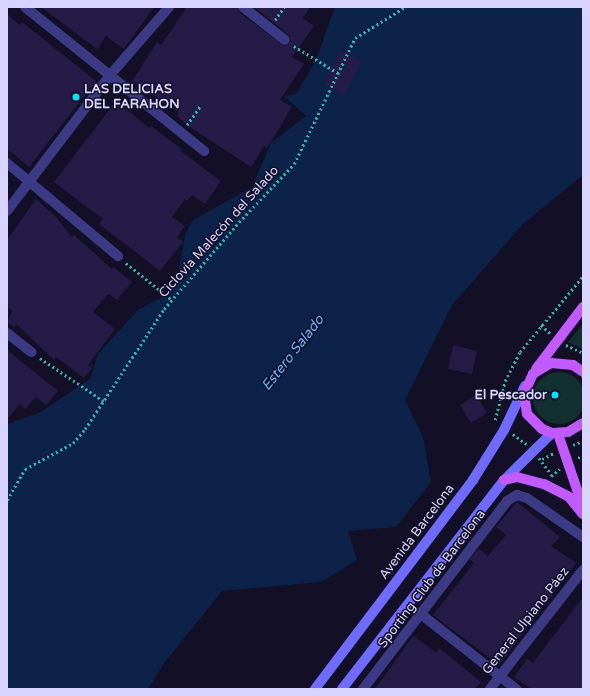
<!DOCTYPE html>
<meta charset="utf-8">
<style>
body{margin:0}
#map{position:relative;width:590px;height:696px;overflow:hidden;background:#130f26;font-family:"Varela Round",sans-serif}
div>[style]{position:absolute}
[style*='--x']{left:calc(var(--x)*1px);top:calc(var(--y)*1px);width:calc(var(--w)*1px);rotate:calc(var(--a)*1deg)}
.green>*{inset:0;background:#12302f}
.round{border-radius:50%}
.water>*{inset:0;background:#0c2248}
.building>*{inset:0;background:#241b47}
.path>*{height:2.5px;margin-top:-1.25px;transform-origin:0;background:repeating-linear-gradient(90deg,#2fb8b0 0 2px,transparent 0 5px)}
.minor>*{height:10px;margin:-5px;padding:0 5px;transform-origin:5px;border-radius:5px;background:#3d3a85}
.secondary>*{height:10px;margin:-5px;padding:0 5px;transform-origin:5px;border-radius:5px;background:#6f6bff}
.primary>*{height:10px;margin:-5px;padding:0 5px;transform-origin:5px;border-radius:5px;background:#c25bff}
.dots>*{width:11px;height:11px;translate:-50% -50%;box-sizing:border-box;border:2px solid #130f26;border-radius:50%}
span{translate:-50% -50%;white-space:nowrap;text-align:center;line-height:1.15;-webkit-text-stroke:3px #130f26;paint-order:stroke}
.poi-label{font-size:13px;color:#d9d4ff;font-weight:700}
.left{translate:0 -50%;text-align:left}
.right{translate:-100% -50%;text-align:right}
.street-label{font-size:13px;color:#d9d4ff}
.water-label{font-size:14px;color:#62b6ff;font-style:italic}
.frame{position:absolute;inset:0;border:8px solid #d9d4ff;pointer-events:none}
</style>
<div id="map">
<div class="green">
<div style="clip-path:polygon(583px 324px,583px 349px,568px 342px)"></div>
<div class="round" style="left:533px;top:372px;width:52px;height:52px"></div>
</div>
<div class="water">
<div style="clip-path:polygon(335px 7px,583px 7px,583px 175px,523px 224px,452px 305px,405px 400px,423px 437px,431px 482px,396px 527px,348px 531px,357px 560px,321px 582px,222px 591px,165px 662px,148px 689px,7px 689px,7px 424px,39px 413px,90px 379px,98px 354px,138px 310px,171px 292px,178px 273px,185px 235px,193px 220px,252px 187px,271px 143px,306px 116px,284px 96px,296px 94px,315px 62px)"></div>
</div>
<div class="building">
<div style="clip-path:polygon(41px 7px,154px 7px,124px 49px,106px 36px,97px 49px)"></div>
<div style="clip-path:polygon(187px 7px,237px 7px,239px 12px,284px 46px,291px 41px,289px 35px,254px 7px,310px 7px,303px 18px,314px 26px,292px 57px,304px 64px,280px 100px,292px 107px,267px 148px,264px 146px,251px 167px,188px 126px,177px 116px,179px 113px,132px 81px,157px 42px,161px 45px)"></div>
<div style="clip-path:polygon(7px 14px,20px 25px,22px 22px,96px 81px,29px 167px,7px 149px)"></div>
<div style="clip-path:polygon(340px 50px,362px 61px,345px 95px,324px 85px)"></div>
<div style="clip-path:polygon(116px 101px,149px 128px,151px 126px,182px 149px,181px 151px,221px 181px,205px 204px,192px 195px,187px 201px,185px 199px,172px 217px,185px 226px,177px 237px,183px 242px,160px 271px,99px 224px,103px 219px,54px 182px)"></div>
<div style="clip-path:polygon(36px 199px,55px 216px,72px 237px,74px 235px,112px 269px,113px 267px,132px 282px,117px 300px,108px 294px,93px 312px,115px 329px,88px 365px,92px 368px,84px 378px,56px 357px,54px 360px,16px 324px,14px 327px,7px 322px,12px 311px,7px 307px,7px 240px)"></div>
<div style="clip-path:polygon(453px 345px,477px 351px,472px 374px,448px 369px)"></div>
<div style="clip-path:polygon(7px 350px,58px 391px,46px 405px,36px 397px,25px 409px,20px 404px,7px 419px)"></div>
<div style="clip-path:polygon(476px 395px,487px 413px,471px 423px,460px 405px)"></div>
<div style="clip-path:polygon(517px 502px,560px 537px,551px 546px,576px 563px,499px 665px,433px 615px,474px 563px,470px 559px,479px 549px,488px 556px,506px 535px,496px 527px)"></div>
<div style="clip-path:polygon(583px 597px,583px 689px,531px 689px,514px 677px,527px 659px,533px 663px)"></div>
<div style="clip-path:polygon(413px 636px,436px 652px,439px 648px,481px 682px,475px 689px,375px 689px)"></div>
</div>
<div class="path">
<div style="--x:275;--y:20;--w:16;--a:-55"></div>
<div style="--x:294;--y:46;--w:52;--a:31.5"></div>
<div style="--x:187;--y:125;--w:24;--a:-55"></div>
<div style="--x:126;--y:263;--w:59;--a:38.8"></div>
<div style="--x:541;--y:325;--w:13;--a:42"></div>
<div style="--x:566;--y:345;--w:19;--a:25"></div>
<div style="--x:40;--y:358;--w:77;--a:33.9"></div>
<div style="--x:495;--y:420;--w:40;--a:-75.6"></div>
<div style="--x:505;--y:381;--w:33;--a:-63"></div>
<div style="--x:520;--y:352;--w:99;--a:-50.3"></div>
<div style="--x:513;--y:434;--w:17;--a:36"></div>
<div style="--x:573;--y:445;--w:11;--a:-22"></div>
<div style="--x:539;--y:458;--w:21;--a:53"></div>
<div style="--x:578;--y:458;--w:6;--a:-31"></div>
<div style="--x:542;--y:459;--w:13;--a:-27"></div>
<div style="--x:551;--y:476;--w:11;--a:-38"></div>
<div style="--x:7;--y:500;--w:36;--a:-60"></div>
<div style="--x:25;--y:469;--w:55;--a:-28.4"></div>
<div style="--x:73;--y:443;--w:18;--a:-49"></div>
<div style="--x:85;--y:429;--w:144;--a:-56.6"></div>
<div style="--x:164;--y:309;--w:115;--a:-49.2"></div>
<div style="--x:239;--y:222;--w:80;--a:-46.5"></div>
<div style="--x:294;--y:164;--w:140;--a:-64.2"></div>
<div style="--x:355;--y:38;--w:59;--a:-31.8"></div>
</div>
<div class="minor">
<div style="--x:25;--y:7;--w:230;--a:38.8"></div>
<div style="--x:243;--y:7;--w:53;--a:38.2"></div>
<div style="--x:7;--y:163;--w:145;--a:40"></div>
<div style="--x:7;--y:211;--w:172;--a:-52.8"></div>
<div style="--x:111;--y:74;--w:89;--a:-49.1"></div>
<div style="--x:7;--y:333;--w:31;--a:38"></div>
<div style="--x:422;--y:615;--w:120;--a:38.2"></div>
<div style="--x:363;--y:689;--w:237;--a:-52.5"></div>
<div style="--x:507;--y:501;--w:12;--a:-31"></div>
<div style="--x:517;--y:495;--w:10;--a:17"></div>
<div style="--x:527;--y:498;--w:68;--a:34.9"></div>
<div style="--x:490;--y:689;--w:151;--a:-52"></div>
</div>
<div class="secondary">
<div style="--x:315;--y:689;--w:262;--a:-52.9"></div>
<div style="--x:473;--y:480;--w:59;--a:-58.2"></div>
<div style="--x:504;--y:430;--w:49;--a:-64.5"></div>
<div style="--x:342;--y:689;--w:264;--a:-52.2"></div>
<div style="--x:504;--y:480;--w:67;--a:-44.4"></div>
</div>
<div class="primary">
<div style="--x:536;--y:369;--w:78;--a:-52.8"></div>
<div style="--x:583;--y:372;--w:12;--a:-145"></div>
<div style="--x:573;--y:365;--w:22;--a:-175"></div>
<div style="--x:551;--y:363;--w:21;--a:149"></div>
<div style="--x:533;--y:374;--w:21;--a:115"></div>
<div style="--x:524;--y:393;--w:21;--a:82"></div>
<div style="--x:527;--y:414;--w:21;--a:45"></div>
<div style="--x:542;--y:429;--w:11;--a:22"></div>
<div style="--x:552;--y:433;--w:16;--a:-4"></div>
<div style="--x:568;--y:432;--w:17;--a:-31"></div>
<div style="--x:558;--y:434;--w:77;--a:71.1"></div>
<div style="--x:504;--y:480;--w:13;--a:-13"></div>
<div style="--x:517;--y:477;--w:28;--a:15"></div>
<div style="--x:544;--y:484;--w:28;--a:27"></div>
<div style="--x:569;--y:497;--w:22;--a:51"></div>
</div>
<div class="dots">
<div style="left:76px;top:97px;background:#00e5ff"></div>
<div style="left:555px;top:395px;background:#00e5ff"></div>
</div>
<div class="poi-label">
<span class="left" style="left:84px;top:97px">LAS DELICIAS<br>DEL FARAHON</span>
<span class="right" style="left:547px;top:395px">El Pescador</span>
</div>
<div class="street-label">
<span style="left:219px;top:232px;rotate:-48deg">Ciclovía Malecón del Salado</span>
<span style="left:417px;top:532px;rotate:-53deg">Avenida Barcelona</span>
<span style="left:432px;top:579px;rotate:-53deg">Sporting Club de Barcelona</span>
<span style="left:526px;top:621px;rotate:-52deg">General Ulpiano Páez</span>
</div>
<div class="water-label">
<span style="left:293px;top:353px;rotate:-52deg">Estero Salado</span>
</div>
<div class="frame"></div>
</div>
